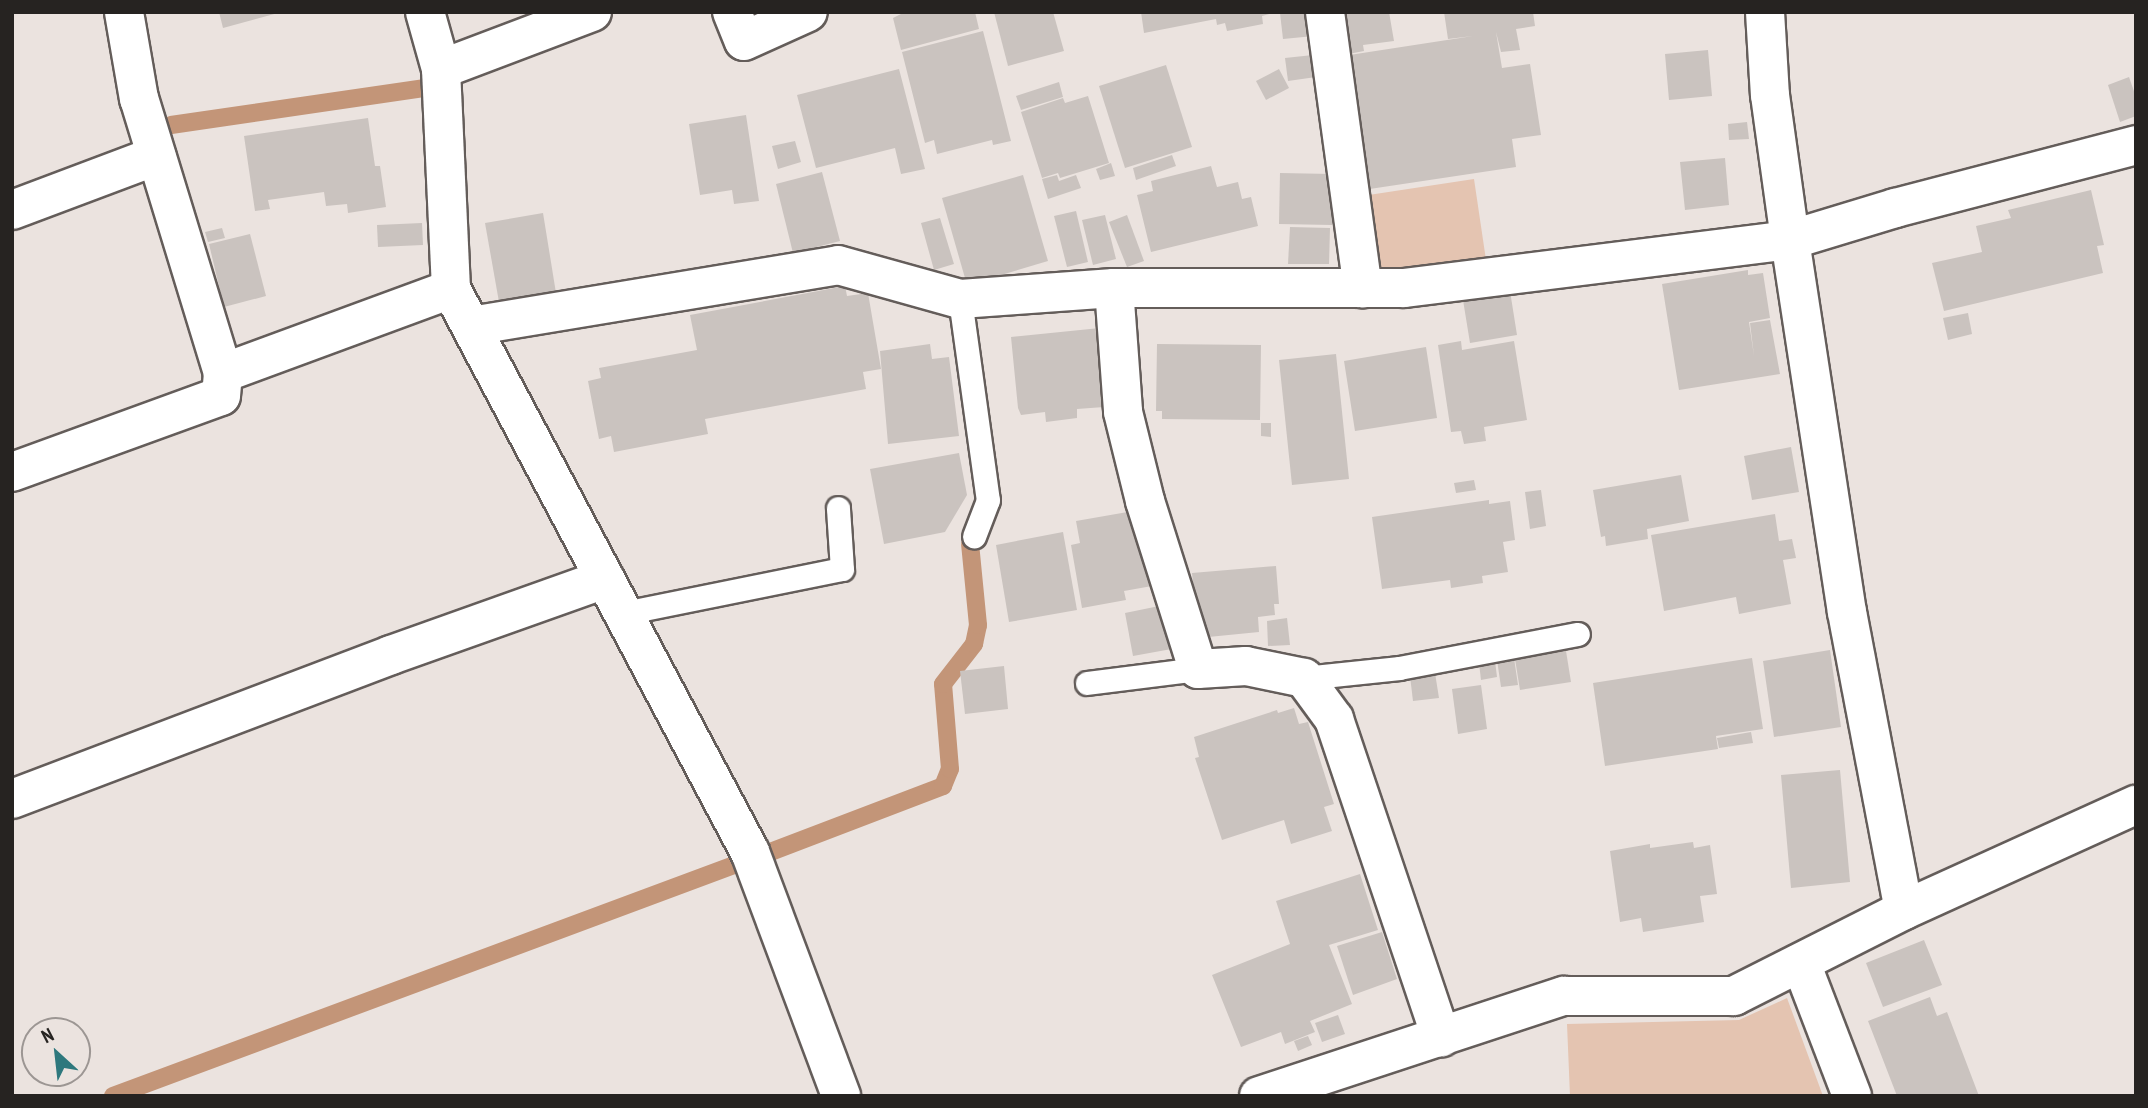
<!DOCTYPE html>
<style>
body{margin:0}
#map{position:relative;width:2148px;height:1108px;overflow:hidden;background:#ebe3df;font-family:"PT Sans Narrow",sans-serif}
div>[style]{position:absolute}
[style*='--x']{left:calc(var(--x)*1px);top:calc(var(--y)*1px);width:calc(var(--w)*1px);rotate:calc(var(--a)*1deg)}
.green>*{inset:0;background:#e4c4b1}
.stream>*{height:18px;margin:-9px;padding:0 9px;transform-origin:9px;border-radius:9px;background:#c39578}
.building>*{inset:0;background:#cac3bf}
.roads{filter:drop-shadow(2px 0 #645d5a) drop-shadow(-2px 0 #645d5a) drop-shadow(0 2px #645d5a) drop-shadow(0 -2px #645d5a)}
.service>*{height:23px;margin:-11.5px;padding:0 11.5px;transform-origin:11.5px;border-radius:11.5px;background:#fff}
.minor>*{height:38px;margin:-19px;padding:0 19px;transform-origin:19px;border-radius:19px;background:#fff}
span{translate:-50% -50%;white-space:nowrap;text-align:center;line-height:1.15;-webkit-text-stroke:6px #ebe3df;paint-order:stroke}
.frame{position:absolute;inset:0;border:14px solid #262321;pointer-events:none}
.north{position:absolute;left:21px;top:1017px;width:70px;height:70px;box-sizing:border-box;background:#ebe3df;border:2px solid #9c9693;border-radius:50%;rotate:333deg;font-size:19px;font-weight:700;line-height:28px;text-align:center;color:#262321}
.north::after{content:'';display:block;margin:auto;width:24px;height:32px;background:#2e787d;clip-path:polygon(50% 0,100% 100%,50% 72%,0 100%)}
</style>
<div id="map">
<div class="green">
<div style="clip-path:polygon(1474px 179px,1486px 260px,1373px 271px,1362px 196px)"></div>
<div style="clip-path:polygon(1787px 998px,1823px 1096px,1570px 1096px,1567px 1024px,1739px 1020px)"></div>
</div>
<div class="stream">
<div style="--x:171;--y:125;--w:257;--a:-8.3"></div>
<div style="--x:773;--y:851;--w:182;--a:-20.9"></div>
<div style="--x:943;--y:786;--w:18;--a:-68"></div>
<div style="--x:950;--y:769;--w:85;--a:-94.7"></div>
<div style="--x:943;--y:684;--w:51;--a:-52.2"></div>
<div style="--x:974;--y:644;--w:19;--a:-78"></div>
<div style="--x:978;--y:625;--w:81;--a:-95.6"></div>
<div style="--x:113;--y:1096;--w:663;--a:-20.4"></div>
</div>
<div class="building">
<div style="clip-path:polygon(219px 12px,278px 12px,278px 13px,223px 28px)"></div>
<div style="clip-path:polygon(905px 12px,975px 12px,979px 29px,901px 50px,893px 18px)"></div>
<div style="clip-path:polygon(994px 12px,1053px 12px,1064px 51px,1008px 66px)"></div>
<div style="clip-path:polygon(1141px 12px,1273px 12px,1273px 13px,1262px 16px,1263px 24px,1227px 31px,1225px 23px,1217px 25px,1216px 19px,1144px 33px)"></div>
<div style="clip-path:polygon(1311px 12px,1314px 36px,1283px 39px,1280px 13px)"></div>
<div style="clip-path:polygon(1337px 12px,1389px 12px,1394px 41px,1363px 45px,1364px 51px,1343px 55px)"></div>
<div style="clip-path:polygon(1444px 12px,1533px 12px,1535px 26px,1516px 29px,1520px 50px,1501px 52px,1496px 32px,1502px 68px,1530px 64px,1541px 135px,1512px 139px,1516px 167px,1363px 190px,1343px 56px,1473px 36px,1448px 39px)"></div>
<div style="clip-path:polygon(983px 31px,1011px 141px,993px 145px,992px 140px,937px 154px,934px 140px,925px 143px,902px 52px)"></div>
<div style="clip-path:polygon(1708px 50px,1712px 96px,1669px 100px,1665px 54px)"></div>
<div style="clip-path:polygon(1313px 55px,1316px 77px,1288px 81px,1285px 58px)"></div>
<div style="clip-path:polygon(1166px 65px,1192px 147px,1125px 168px,1099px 86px)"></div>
<div style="clip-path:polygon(899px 69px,925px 169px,901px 174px,895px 148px,816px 168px,797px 95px)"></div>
<div style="clip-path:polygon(1279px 69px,1289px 88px,1266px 100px,1256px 81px)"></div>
<div style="clip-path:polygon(2129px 77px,2136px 97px,2136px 116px,2120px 122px,2108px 85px)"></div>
<div style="clip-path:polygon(1059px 82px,1063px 97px,1021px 110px,1016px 96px)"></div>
<div style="clip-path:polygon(1088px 96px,1109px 163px,1060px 178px,1058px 173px,1042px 178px,1021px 112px,1063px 98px,1065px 103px)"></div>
<div style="clip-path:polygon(746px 115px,759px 201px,734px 204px,732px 190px,700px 195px,689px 124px)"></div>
<div style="clip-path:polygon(368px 118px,375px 166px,380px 166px,386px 207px,348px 213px,347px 204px,326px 206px,324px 192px,268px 200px,270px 209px,255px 211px,244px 136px)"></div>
<div style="clip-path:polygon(1747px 122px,1749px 139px,1729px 140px,1728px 124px)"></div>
<div style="clip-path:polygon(795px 141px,801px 162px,778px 169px,772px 146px)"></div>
<div style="clip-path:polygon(1172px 155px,1176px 166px,1136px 180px,1133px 168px)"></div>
<div style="clip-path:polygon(1725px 158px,1729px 205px,1685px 210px,1680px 162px)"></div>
<div style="clip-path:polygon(1111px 163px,1115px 176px,1100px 180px,1096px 169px)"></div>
<div style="clip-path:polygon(1211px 166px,1217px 187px,1238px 182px,1242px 199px,1251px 197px,1258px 226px,1151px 252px,1137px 195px,1153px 191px,1151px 181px)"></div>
<div style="clip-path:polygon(822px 172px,840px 241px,793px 253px,776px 184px)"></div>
<div style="clip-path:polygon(1280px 173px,1332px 174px,1332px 225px,1279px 224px)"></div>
<div style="clip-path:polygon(1023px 175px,1048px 261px,967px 285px,942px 198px)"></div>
<div style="clip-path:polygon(1057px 175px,1059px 181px,1076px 175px,1081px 188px,1048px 199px,1042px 179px)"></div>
<div style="clip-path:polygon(2091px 190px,2104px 245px,2097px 246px,2103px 273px,1944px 311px,1932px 263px,1982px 252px,1976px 226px,2011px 218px,2008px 210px)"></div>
<div style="clip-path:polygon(1076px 211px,1088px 262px,1067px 267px,1054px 216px)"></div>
<div style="clip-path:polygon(543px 213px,556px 293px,499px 302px,485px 223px)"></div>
<div style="clip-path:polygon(1105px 215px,1116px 259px,1093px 265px,1082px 220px)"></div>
<div style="clip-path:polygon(1127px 215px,1144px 261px,1127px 267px,1109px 222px)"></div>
<div style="clip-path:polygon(940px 218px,954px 264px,934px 270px,921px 223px)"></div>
<div style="clip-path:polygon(422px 223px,423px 245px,378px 247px,377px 225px)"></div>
<div style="clip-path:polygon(1290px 227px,1330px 228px,1329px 264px,1288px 264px)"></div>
<div style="clip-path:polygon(222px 228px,225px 238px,208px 242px,205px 232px)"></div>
<div style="clip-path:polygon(250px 234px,266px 296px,224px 307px,209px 244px)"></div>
<div style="clip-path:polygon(1748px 270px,1748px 275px,1763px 273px,1770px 318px,1749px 322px,1754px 356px,1750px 323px,1770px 320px,1780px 374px,1679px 390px,1662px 284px)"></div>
<div style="clip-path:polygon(845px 286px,847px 296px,868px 293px,881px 369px,863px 372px,866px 389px,705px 419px,708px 434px,614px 452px,611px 436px,599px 439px,588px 381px,601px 378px,599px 368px,697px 350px,690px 315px)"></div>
<div style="clip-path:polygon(1510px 291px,1517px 335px,1470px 343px,1463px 300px)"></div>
<div style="clip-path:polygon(1968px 313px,1972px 334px,1948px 340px,1943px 318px)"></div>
<div style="clip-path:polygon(1100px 328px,1104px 407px,1077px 409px,1077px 418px,1046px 422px,1045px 412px,1021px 415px,1018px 408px,1011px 337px)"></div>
<div style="clip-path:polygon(1461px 341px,1462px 350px,1514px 341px,1527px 420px,1484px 427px,1486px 441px,1464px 444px,1461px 431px,1451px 432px,1438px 345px)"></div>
<div style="clip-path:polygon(930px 344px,932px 359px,949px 357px,959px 436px,888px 444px,880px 351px)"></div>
<div style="clip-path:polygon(1157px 344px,1261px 345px,1260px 420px,1162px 419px,1162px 411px,1156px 411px)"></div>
<div style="clip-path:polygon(1426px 347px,1437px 418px,1355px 431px,1344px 361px)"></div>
<div style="clip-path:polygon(1336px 354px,1349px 479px,1292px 485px,1279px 360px)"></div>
<div style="clip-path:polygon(1261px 423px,1271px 423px,1271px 437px,1261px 436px)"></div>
<div style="clip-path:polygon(1791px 447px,1799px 492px,1752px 500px,1744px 456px)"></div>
<div style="clip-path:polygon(959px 453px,967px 495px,945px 532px,884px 544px,870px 469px)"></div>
<div style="clip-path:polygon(1681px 475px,1689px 521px,1647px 529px,1648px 539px,1606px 546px,1605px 536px,1601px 537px,1593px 490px)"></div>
<div style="clip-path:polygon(1474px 480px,1476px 490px,1456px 493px,1454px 483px)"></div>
<div style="clip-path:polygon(1541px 490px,1546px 526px,1530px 529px,1525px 492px)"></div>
<div style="clip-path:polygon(1489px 500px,1489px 504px,1510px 501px,1515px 540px,1503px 542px,1508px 572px,1482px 576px,1483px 583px,1451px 588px,1450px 580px,1382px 589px,1372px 517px)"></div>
<div style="clip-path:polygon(1139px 510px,1152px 586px,1124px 591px,1126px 600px,1082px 608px,1071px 545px,1080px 543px,1076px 521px)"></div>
<div style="clip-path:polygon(1775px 514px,1779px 541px,1792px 539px,1796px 558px,1783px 560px,1791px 604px,1739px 614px,1736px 597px,1664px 611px,1651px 535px)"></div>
<div style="clip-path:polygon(1063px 532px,1077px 610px,1009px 622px,996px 545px)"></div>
<div style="clip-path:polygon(1276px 566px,1279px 604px,1274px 604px,1275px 615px,1258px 617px,1259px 632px,1198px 638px,1192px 573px)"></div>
<div style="clip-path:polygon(1169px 604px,1177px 648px,1133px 656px,1125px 613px)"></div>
<div style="clip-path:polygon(1287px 618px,1290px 645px,1268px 646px,1267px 621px)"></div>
<div style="clip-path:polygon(1830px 650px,1841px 727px,1774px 737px,1763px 661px)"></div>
<div style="clip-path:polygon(1566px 651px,1571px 682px,1520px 690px,1515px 659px)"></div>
<div style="clip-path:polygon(1514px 658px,1518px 685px,1501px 687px,1497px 660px)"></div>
<div style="clip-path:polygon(1752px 658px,1763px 729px,1716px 736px,1718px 749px,1605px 766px,1593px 683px)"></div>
<div style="clip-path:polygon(1495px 661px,1497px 677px,1481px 680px,1479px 663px)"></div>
<div style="clip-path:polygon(1004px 666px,1008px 709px,965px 714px,960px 671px)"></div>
<div style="clip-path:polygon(1435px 673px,1439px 698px,1413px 701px,1410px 676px)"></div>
<div style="clip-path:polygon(1481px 685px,1487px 729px,1458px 734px,1452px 689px)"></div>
<div style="clip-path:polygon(1294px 708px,1299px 724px,1308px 722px,1334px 804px,1324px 807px,1332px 831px,1291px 844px,1284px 820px,1222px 840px,1195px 758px,1199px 757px,1194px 737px,1277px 710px,1278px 713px)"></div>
<div style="clip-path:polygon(1751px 732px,1753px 743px,1719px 748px,1717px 738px)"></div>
<div style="clip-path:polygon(1840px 770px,1850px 882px,1791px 888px,1781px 775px)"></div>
<div style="clip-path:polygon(1693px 842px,1694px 848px,1710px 845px,1717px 894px,1700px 896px,1704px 922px,1643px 932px,1641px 918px,1620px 922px,1610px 851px,1650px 844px,1650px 848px)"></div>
<div style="clip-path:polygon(1360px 874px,1378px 930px,1329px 945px,1352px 1004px,1310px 1021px,1315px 1032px,1285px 1044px,1281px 1032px,1241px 1047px,1212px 975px,1290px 944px,1276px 901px)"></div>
<div style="clip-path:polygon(1382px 932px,1397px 979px,1353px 995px,1337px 946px)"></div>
<div style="clip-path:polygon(1924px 940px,1942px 985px,1883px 1007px,1866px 963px)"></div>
<div style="clip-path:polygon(1930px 997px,1937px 1016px,1947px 1012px,1979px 1096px,1897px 1096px,1868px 1021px)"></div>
<div style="clip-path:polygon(1338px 1015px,1345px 1034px,1322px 1042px,1315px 1023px)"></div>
<div style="clip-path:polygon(1308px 1036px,1312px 1045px,1298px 1051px,1294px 1041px)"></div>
</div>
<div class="roads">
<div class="service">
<div style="--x:960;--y:299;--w:203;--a:82.1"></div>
<div style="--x:988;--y:500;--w:39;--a:111"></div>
<div style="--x:624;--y:613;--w:222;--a:-11.4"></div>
<div style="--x:842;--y:569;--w:61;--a:-93.8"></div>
<div style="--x:1304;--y:678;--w:96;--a:-6"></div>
<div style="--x:1399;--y:668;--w:182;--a:-10.8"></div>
<div style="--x:1087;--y:683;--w:112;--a:-7.2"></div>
</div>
<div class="minor">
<div style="--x:425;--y:12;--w:59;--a:74.3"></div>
<div style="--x:592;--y:12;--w:161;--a:159.3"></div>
<div style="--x:441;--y:69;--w:220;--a:87.4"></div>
<div style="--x:451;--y:289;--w:637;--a:62.03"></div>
<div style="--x:750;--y:852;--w:260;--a:69.5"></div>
<div style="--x:732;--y:12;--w:31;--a:68"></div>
<div style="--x:744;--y:41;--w:70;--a:-24.4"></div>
<div style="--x:1325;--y:12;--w:279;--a:82.2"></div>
<div style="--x:1765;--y:12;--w:83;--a:86.6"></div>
<div style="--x:1770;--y:95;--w:146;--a:82.1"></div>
<div style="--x:1790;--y:240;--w:376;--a:81.3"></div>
<div style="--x:1847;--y:612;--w:303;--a:79.2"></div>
<div style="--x:12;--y:210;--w:154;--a:-20.6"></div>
<div style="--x:1114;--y:288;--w:124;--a:85.8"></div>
<div style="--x:1123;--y:412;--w:92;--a:76.1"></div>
<div style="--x:1145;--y:501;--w:176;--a:72.5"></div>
<div style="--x:1198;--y:669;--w:48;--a:-3.6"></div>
<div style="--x:1246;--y:666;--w:59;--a:11.7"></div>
<div style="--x:1304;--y:678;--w:51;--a:53.8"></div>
<div style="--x:1334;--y:719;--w:336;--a:71.4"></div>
<div style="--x:471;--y:326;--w:372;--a:-9.4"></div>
<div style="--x:838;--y:265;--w:127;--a:15.6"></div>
<div style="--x:960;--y:299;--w:154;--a:-4.1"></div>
<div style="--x:1114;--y:288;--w:290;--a:0"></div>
<div style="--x:1404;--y:288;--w:389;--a:-7.1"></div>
<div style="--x:1790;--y:240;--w:110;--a:-16.9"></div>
<div style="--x:1895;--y:208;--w:249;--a:-14.6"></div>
<div style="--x:223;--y:373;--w:243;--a:-20.2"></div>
<div style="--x:12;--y:472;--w:222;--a:-20"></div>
<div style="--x:221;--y:396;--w:23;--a:-85"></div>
<div style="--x:223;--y:373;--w:287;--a:-107"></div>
<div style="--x:139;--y:99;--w:88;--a:-99.8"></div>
<div style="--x:12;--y:799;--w:405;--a:-20.8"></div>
<div style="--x:391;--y:655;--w:227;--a:-19.6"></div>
<div style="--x:1801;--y:963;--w:142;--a:69"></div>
<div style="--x:1259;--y:1096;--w:321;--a:-18.2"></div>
<div style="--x:1564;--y:996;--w:170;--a:0"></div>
<div style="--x:1734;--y:996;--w:191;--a:-26.8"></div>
<div style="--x:1904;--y:910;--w:255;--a:-24.4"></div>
</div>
</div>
<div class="frame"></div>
<div class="north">N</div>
</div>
